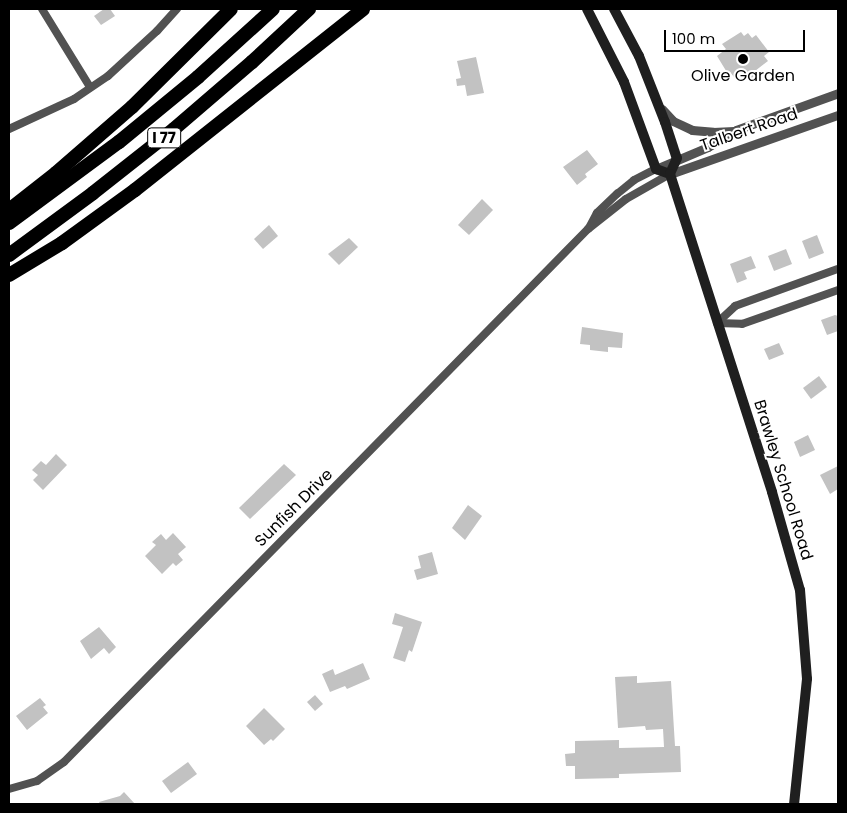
<!DOCTYPE html>
<style>
body{margin:0}
#map{position:relative;width:847px;height:813px;overflow:hidden;background:#fff;font-family:Poppins,sans-serif}
div>[style]{position:absolute}
[style*='--x']{left:calc(var(--x)*1px);top:calc(var(--y)*1px);width:calc(var(--w)*1px);rotate:calc(var(--a)*1deg)}
.building>*{inset:0;background:#c2c2c2}
.minor>*{height:8px;margin:-4px;padding:0 4px;transform-origin:4px;border-radius:4px;background:#525252}
.tertiary>*{height:9px;margin:-4.5px;padding:0 4.5px;transform-origin:4.5px;border-radius:4.5px;background:#525252}
.secondary>*{height:10px;margin:-5px;padding:0 5px;transform-origin:5px;border-radius:5px;background:#1f1f1f}
.motorway>*{height:14px;margin:-7px;padding:0 7px;transform-origin:7px;border-radius:7px;background:#000}
.dots>*{width:14px;height:14px;translate:-50% -50%;box-sizing:border-box;border:2px solid #fff;border-radius:50%}
span{translate:-50% -50%;white-space:nowrap;text-align:center;line-height:1.15;-webkit-text-stroke:4px #fff;paint-order:stroke}
.shield-label span{padding:1px 4px;background:#fff;border:1px solid;border-radius:4px;-webkit-text-stroke-width:0}
.shield-label{font-size:15px;color:#000;font-weight:700}
.poi-label{font-size:16px;color:#000}
.street-label{font-size:16px;color:#000}
.frame{position:absolute;inset:0;border:10px solid #000;pointer-events:none}
.scale{position:absolute;left:664px;top:30px;width:141px;height:22px;box-sizing:border-box;border:2px solid #000;border-top:0;padding-left:6px;font-size:15px;line-height:18px;white-space:nowrap;color:#000;-webkit-text-stroke:4px #fff;paint-order:stroke}
</style>
<div id="map">
<div class="building">
<div style="clip-path:polygon(104px 9px,110px 9px,115px 16px,101px 25px,94px 16px)"></div>
<div style="clip-path:polygon(741px 32px,744px 36px,748px 33px,752px 38px,756px 35px,769px 52px,764px 56px,768px 61px,755px 71px,757px 74px,749px 80px,747px 78px,738px 82px,730px 72px,728px 74px,717px 56px,726px 49px,722px 44px)"></div>
<div style="clip-path:polygon(476px 57px,484px 93px,467px 96px,465px 85px,457px 86px,456px 79px,461px 78px,457px 61px)"></div>
<div style="clip-path:polygon(587px 150px,598px 164px,585px 174px,587px 177px,577px 185px,563px 167px)"></div>
<div style="clip-path:polygon(482px 199px,493px 210px,469px 235px,458px 225px)"></div>
<div style="clip-path:polygon(269px 225px,278px 236px,263px 249px,254px 239px)"></div>
<div style="clip-path:polygon(817px 235px,824px 253px,809px 259px,802px 241px)"></div>
<div style="clip-path:polygon(349px 238px,358px 247px,339px 265px,328px 254px)"></div>
<div style="clip-path:polygon(786px 249px,792px 264px,774px 271px,768px 256px)"></div>
<div style="clip-path:polygon(751px 256px,756px 268px,744px 272px,747px 279px,737px 283px,730px 264px)"></div>
<div style="clip-path:polygon(835px 315px,838px 316px,838px 331px,827px 335px,821px 320px)"></div>
<div style="clip-path:polygon(582px 327px,623px 333px,622px 348px,608px 347px,608px 352px,590px 350px,590px 345px,580px 344px)"></div>
<div style="clip-path:polygon(779px 343px,784px 354px,769px 360px,764px 349px)"></div>
<div style="clip-path:polygon(819px 376px,827px 387px,811px 399px,803px 388px)"></div>
<div style="clip-path:polygon(808px 435px,815px 450px,800px 457px,794px 442px)"></div>
<div style="clip-path:polygon(56px 454px,67px 465px,43px 490px,33px 480px,38px 475px,32px 470px,41px 461px,46px 465px)"></div>
<div style="clip-path:polygon(284px 464px,296px 475px,250px 519px,239px 508px)"></div>
<div style="clip-path:polygon(838px 466px,838px 489px,830px 494px,820px 475px)"></div>
<div style="clip-path:polygon(468px 505px,482px 516px,465px 540px,452px 528px)"></div>
<div style="clip-path:polygon(173px 533px,186px 547px,178px 554px,183px 560px,176px 566px,173px 563px,162px 574px,145px 556px,156px 545px,152px 542px,161px 534px,166px 540px)"></div>
<div style="clip-path:polygon(432px 552px,438px 574px,417px 580px,414px 570px,421px 568px,418px 556px)"></div>
<div style="clip-path:polygon(395px 613px,422px 622px,412px 652px,409px 650px,405px 662px,393px 658px,403px 627px,392px 624px)"></div>
<div style="clip-path:polygon(99px 627px,116px 647px,109px 654px,104px 648px,91px 659px,80px 641px)"></div>
<div style="clip-path:polygon(363px 663px,370px 679px,347px 689px,345px 686px,330px 692px,322px 674px,333px 669px,335px 675px)"></div>
<div style="clip-path:polygon(637px 676px,637px 683px,671px 681px,675px 746px,680px 746px,681px 772px,619px 774px,619px 778px,575px 779px,575px 766px,566px 766px,565px 754px,575px 753px,575px 741px,619px 740px,619px 748px,664px 747px,663px 729px,646px 730px,645px 726px,618px 728px,615px 677px)"></div>
<div style="clip-path:polygon(315px 695px,323px 704px,315px 711px,307px 702px)"></div>
<div style="clip-path:polygon(40px 698px,46px 705px,43px 707px,48px 713px,27px 730px,16px 716px)"></div>
<div style="clip-path:polygon(264px 708px,285px 729px,273px 741px,271px 739px,264px 745px,246px 726px)"></div>
<div style="clip-path:polygon(188px 762px,197px 774px,171px 793px,162px 781px)"></div>
<div style="clip-path:polygon(124px 792px,135px 804px,100px 804px,99px 802px,120px 796px)"></div>
</div>
<div class="minor">
<div style="--x:42;--y:9;--w:92;--a:58.4"></div>
<div style="--x:9;--y:129;--w:72;--a:-24.8"></div>
<div style="--x:74;--y:99;--w:41;--a:-34.1"></div>
<div style="--x:108;--y:76;--w:67;--a:-42.6"></div>
<div style="--x:157;--y:31;--w:30;--a:-48"></div>
<div style="--x:589;--y:228;--w:17;--a:-62"></div>
<div style="--x:597;--y:213;--w:28;--a:-44"></div>
<div style="--x:617;--y:194;--w:22;--a:-39"></div>
<div style="--x:634;--y:180;--w:25;--a:-27"></div>
<div style="--x:717;--y:323;--w:25;--a:-43"></div>
<div style="--x:735;--y:306;--w:109;--a:-19.8"></div>
<div style="--x:717;--y:323;--w:25;--a:2"></div>
<div style="--x:742;--y:324;--w:102;--a:-19.5"></div>
<div style="--x:9;--y:789;--w:29;--a:-16"></div>
<div style="--x:37;--y:781;--w:33;--a:-35"></div>
<div style="--x:64;--y:762;--w:747;--a:-45.49"></div>
<div style="--x:588;--y:229;--w:48;--a:-38.3"></div>
<div style="--x:626;--y:199;--w:51;--a:-29.6"></div>
</div>
<div class="tertiary">
<div style="--x:662;--y:109;--w:16;--a:47"></div>
<div style="--x:673;--y:121;--w:21;--a:25"></div>
<div style="--x:692;--y:130;--w:21;--a:5"></div>
<div style="--x:713;--y:132;--w:21;--a:-3"></div>
<div style="--x:656;--y:169;--w:56;--a:-22.9"></div>
<div style="--x:708;--y:147;--w:33;--a:-31"></div>
<div style="--x:736;--y:130;--w:109;--a:-19.9"></div>
<div style="--x:670;--y:174;--w:178;--a:-19.4"></div>
</div>
<div class="secondary">
<div style="--x:587;--y:9;--w:82;--a:63.1"></div>
<div style="--x:624;--y:82;--w:93;--a:69.8"></div>
<div style="--x:656;--y:169;--w:15;--a:20"></div>
<div style="--x:614;--y:9;--w:53;--a:62"></div>
<div style="--x:639;--y:56;--w:71;--a:68.5"></div>
<div style="--x:665;--y:122;--w:38;--a:72"></div>
<div style="--x:677;--y:158;--w:17;--a:114"></div>
<div style="--x:670;--y:174;--w:334;--a:72.2"></div>
<div style="--x:772;--y:492;--w:102;--a:74.1"></div>
<div style="--x:800;--y:590;--w:89;--a:85.5"></div>
<div style="--x:807;--y:679;--w:126;--a:95.9"></div>
</div>
<div class="motorway">
<div style="--x:9;--y:210;--w:60;--a:-38.2"></div>
<div style="--x:56;--y:173;--w:101;--a:-41"></div>
<div style="--x:132;--y:107;--w:139;--a:-44.7"></div>
<div style="--x:9;--y:223;--w:137;--a:-36.4"></div>
<div style="--x:119;--y:142;--w:102;--a:-39.4"></div>
<div style="--x:198;--y:77;--w:101;--a:-42.2"></div>
<div style="--x:9;--y:255;--w:104;--a:-36.4"></div>
<div style="--x:93;--y:193;--w:103;--a:-38.3"></div>
<div style="--x:174;--y:129;--w:103;--a:-40.7"></div>
<div style="--x:252;--y:62;--w:78;--a:-42.9"></div>
<div style="--x:9;--y:275;--w:62;--a:-31.1"></div>
<div style="--x:62;--y:243;--w:90;--a:-36"></div>
<div style="--x:135;--y:190;--w:291;--a:-38.4"></div>
</div>
<div class="dots">
<div style="left:743px;top:59px;background:#000"></div>
</div>
<div class="shield-label">
<span style="left:164px;top:138px">I 77</span>
</div>
<div class="poi-label">
<span style="left:743px;top:76px">Olive Garden</span>
</div>
<div class="street-label">
<span style="left:749px;top:130px;rotate:-19deg">Talbert Road</span>
<span style="left:783px;top:480px;rotate:73deg">Brawley School Road</span>
<span style="left:294px;top:508px;rotate:-45deg">Sunfish Drive</span>
</div>
<div class="frame"></div>
<div class="scale">100 m</div>
</div>
